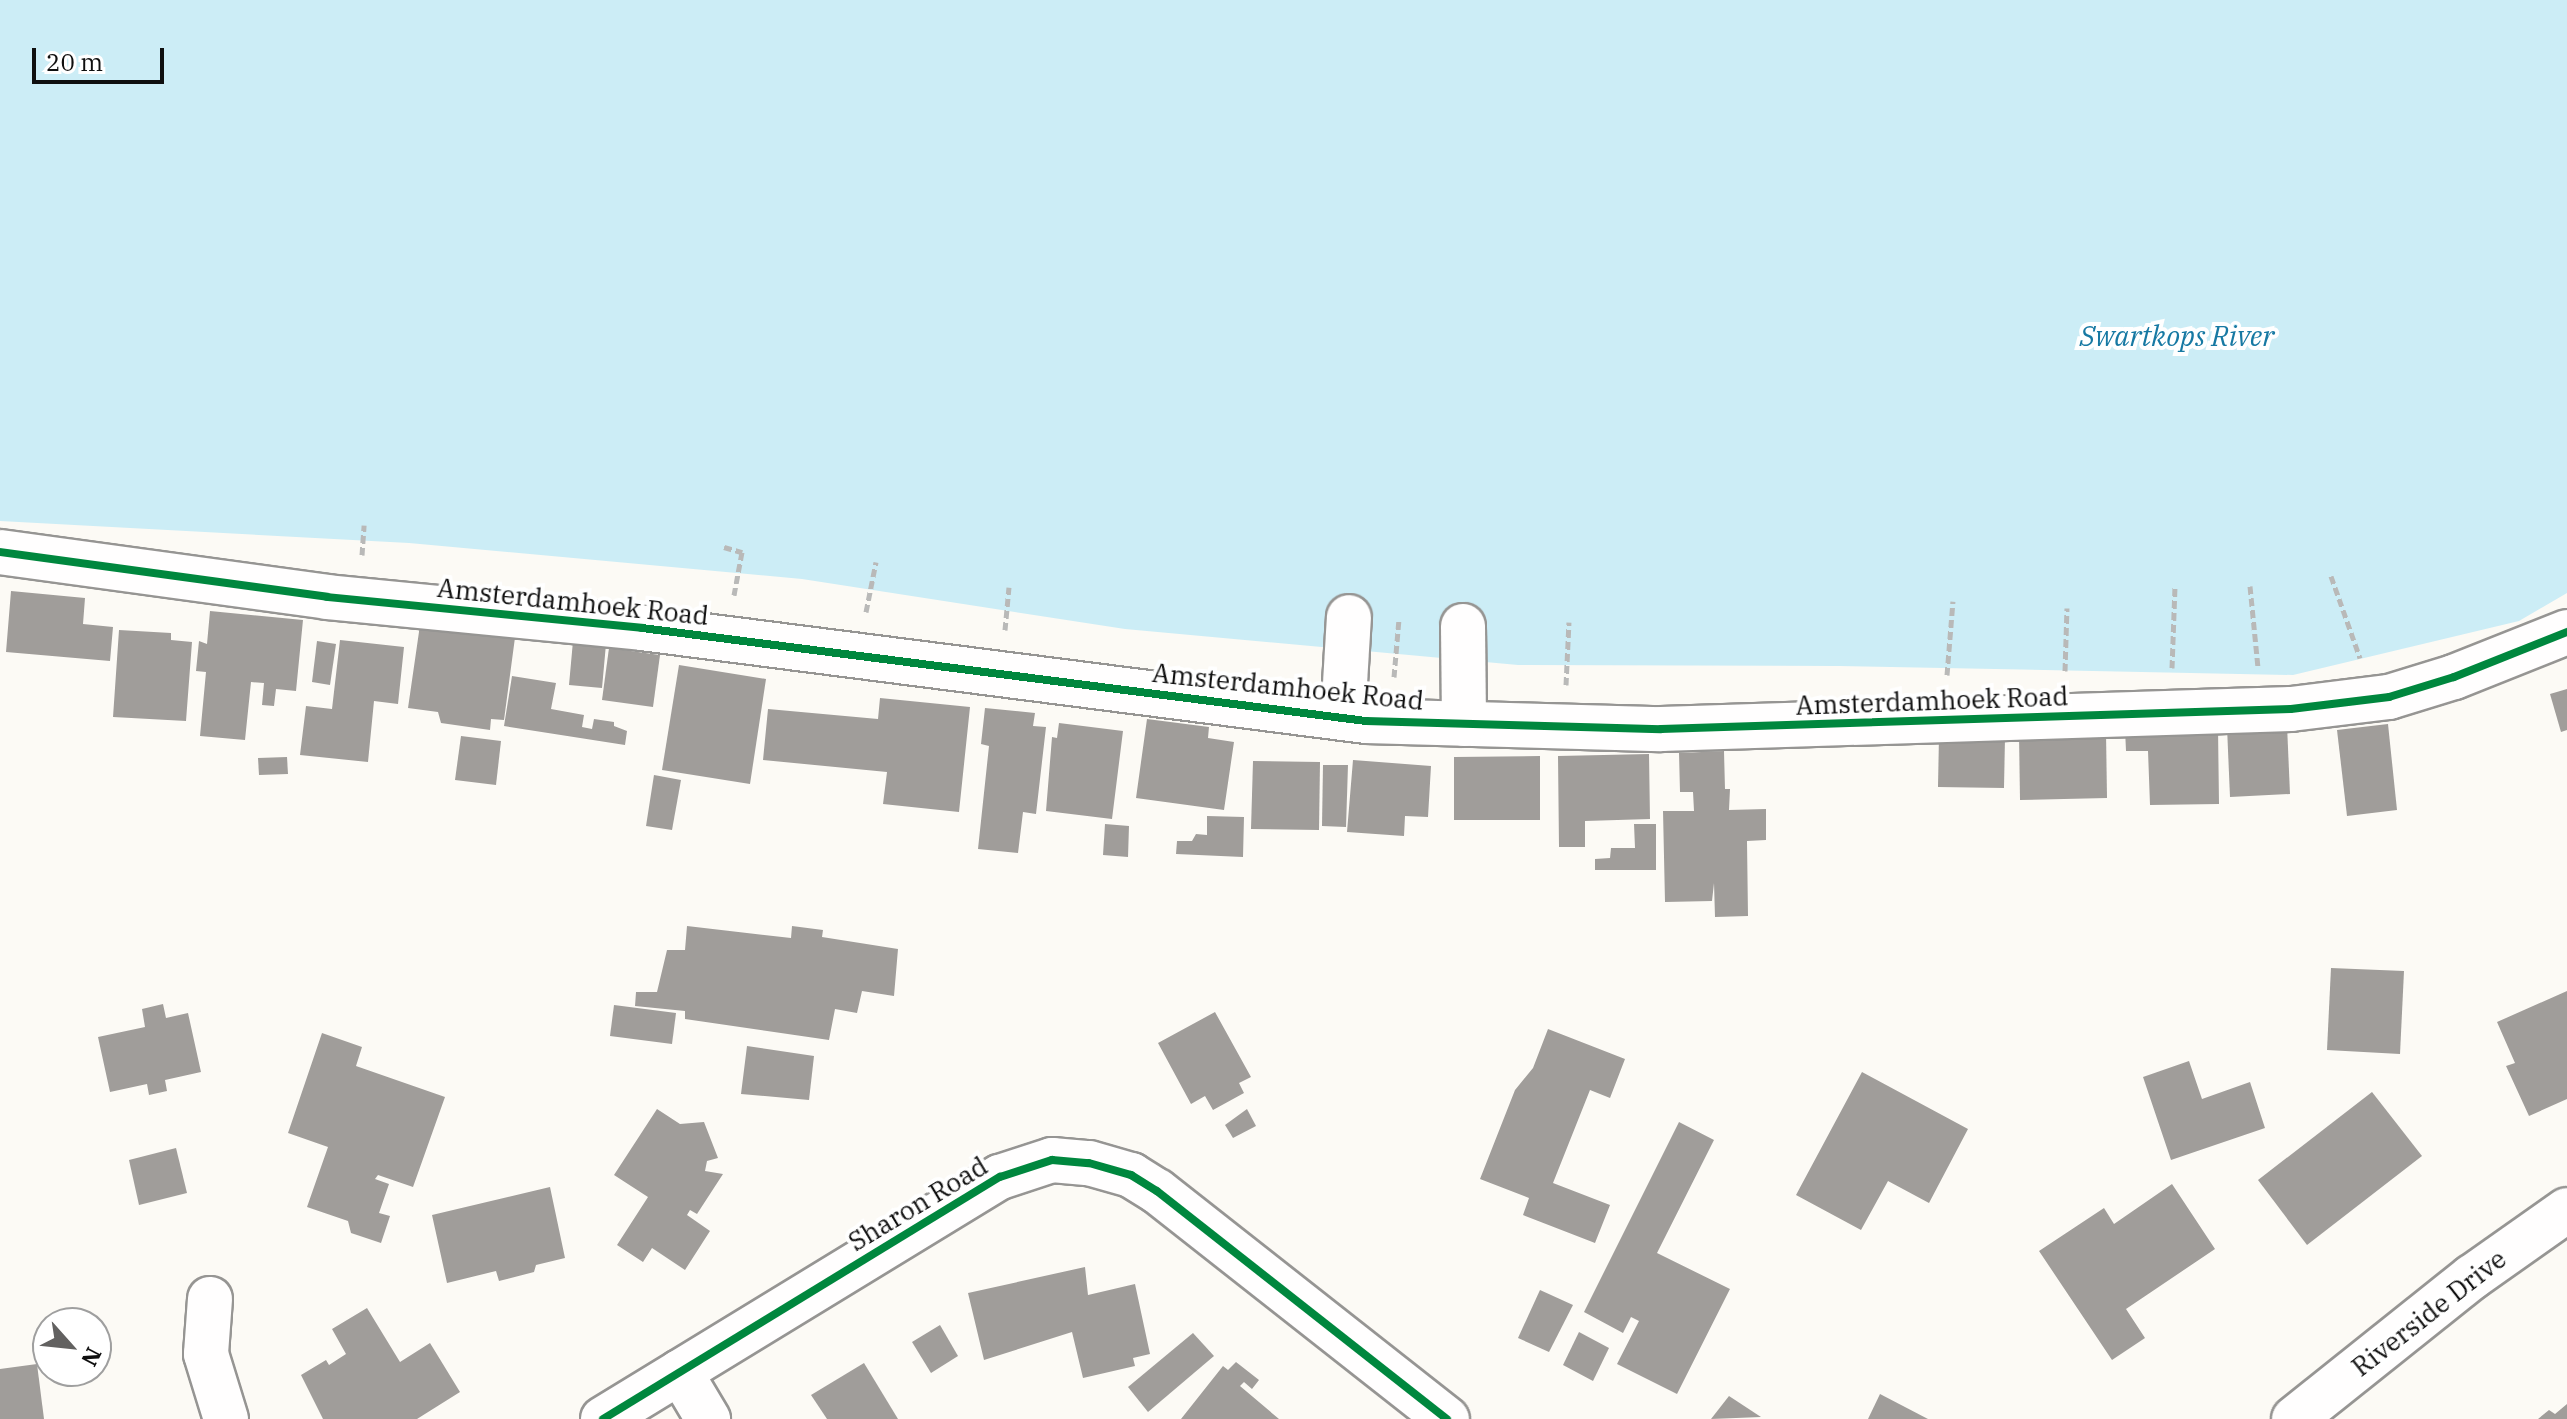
<!DOCTYPE html>
<style>
body{margin:0}
#map{position:relative;width:2567px;height:1419px;overflow:hidden;background:#fcfaf5;font-family:"IBM Plex Serif",serif}
div>[style]{position:absolute}
[style*='--x']{left:calc(var(--x)*1px);top:calc(var(--y)*1px);width:calc(var(--w)*1px);rotate:calc(var(--a)*1deg)}
.water>*{inset:0;background:#ccedf6}
.building>*{inset:0;background:#a09d9a}
.path>*{height:5px;margin-top:-2.5px;transform-origin:0;background:repeating-linear-gradient(90deg,#b9b9b8 0 8px,transparent 0 12px)}
.roads{filter:drop-shadow(2px 0 #969593) drop-shadow(-2px 0 #969593) drop-shadow(0 2px #969593) drop-shadow(0 -2px #969593)}
.minor>*{height:44px;margin:-22px;padding:0 22px;transform-origin:22px;border-radius:22px;background:#fffefe}
.cycleway>*{height:8px;margin:-4px;padding:0 4px;transform-origin:4px;border-radius:4px;background:#00873e}
span{translate:-50% -50%;white-space:nowrap;text-align:center;line-height:1.15;-webkit-text-stroke:8px #fff;paint-order:stroke}
.street-label{font-size:26px;color:#0f0f0f}
.water-label{font-size:28px;color:#1779a3;font-style:italic}
.north{position:absolute;left:32px;top:1307px;width:80px;height:80px;box-sizing:border-box;background:#fff;border:2px solid #9f9f9f;border-radius:50%;rotate:117deg;font-size:22px;font-weight:700;line-height:32px;text-align:center;color:#0f0f0f}
.north::after{content:'';display:block;margin:auto;width:28px;height:36px;background:#626160;clip-path:polygon(50% 0,100% 100%,50% 72%,0 100%)}
.scale{position:absolute;left:32px;top:48px;width:132px;height:36px;box-sizing:border-box;border:4px solid #0f0f0f;border-top:0;padding-left:10px;font-size:24px;line-height:28px;white-space:nowrap;color:#0f0f0f;-webkit-text-stroke:6px #fff;paint-order:stroke}
</style>
<div id="map">
<div class="water">
<div style="clip-path:polygon(0 0,2567px 0,2567px 593px,2519px 621px,2293px 675px,1839px 666px,1518px 665px,1125px 629px,802px 579px,409px 543px,0 521px)"></div>
</div>
<div class="building">
<div style="clip-path:polygon(11px 591px,85px 598px,83px 624px,113px 627px,110px 661px,6px 652px)"></div>
<div style="clip-path:polygon(210px 611px,303px 620px,296px 691px,276px 689px,274px 706px,262px 705px,264px 683px,251px 682px,245px 740px,200px 736px,206px 672px,196px 671px,199px 641px,207px 644px)"></div>
<div style="clip-path:polygon(421px 618px,516px 630px,504px 720px,491px 719px,490px 730px,441px 723px,438px 712px,408px 708px)"></div>
<div style="clip-path:polygon(119px 630px,171px 633px,171px 640px,192px 642px,186px 721px,113px 717px)"></div>
<div style="clip-path:polygon(340px 640px,404px 647px,398px 704px,374px 701px,368px 762px,300px 755px,306px 706px,332px 709px)"></div>
<div style="clip-path:polygon(317px 641px,336px 644px,330px 685px,312px 682px)"></div>
<div style="clip-path:polygon(573px 641px,606px 644px,602px 688px,569px 685px)"></div>
<div style="clip-path:polygon(609px 648px,660px 655px,653px 707px,602px 700px)"></div>
<div style="clip-path:polygon(679px 665px,766px 679px,750px 784px,662px 770px)"></div>
<div style="clip-path:polygon(512px 676px,556px 683px,551px 709px,584px 715px,582px 727px,592px 729px,594px 719px,614px 722px,614px 726px,627px 731px,625px 745px,504px 726px)"></div>
<div style="clip-path:polygon(2567px 689px,2567px 730px,2561px 732px,2550px 694px)"></div>
<div style="clip-path:polygon(880px 698px,970px 707px,959px 812px,883px 804px,887px 772px,763px 760px,768px 709px,878px 719px)"></div>
<div style="clip-path:polygon(985px 708px,1035px 713px,1033px 726px,1046px 727px,1036px 814px,1023px 812px,1018px 853px,978px 849px,989px 746px,981px 744px)"></div>
<div style="clip-path:polygon(1147px 719px,1209px 727px,1208px 738px,1234px 742px,1224px 810px,1136px 798px)"></div>
<div style="clip-path:polygon(1059px 723px,1123px 731px,1112px 819px,1046px 811px,1052px 737px,1057px 738px)"></div>
<div style="clip-path:polygon(2388px 724px,2397px 810px,2347px 816px,2337px 730px)"></div>
<div style="clip-path:polygon(2287px 725px,2290px 794px,2230px 797px,2227px 727px)"></div>
<div style="clip-path:polygon(2218px 727px,2219px 804px,2150px 805px,2148px 751px,2126px 751px,2125px 729px)"></div>
<div style="clip-path:polygon(2106px 732px,2107px 798px,2020px 800px,2019px 734px)"></div>
<div style="clip-path:polygon(461px 736px,501px 741px,496px 785px,455px 780px)"></div>
<div style="clip-path:polygon(1939px 736px,2005px 738px,2004px 788px,1938px 787px)"></div>
<div style="clip-path:polygon(1724px 751px,1725px 789px,1730px 789px,1729px 810px,1766px 809px,1766px 840px,1747px 841px,1748px 916px,1715px 917px,1714px 883px,1712px 901px,1665px 902px,1663px 811px,1694px 811px,1693px 792px,1680px 792px,1679px 753px)"></div>
<div style="clip-path:polygon(1649px 754px,1650px 819px,1585px 821px,1585px 847px,1559px 847px,1558px 756px)"></div>
<div style="clip-path:polygon(1540px 756px,1540px 820px,1454px 820px,1454px 757px)"></div>
<div style="clip-path:polygon(287px 757px,288px 774px,259px 775px,258px 758px)"></div>
<div style="clip-path:polygon(1353px 760px,1431px 766px,1428px 817px,1405px 816px,1404px 836px,1347px 832px)"></div>
<div style="clip-path:polygon(1253px 761px,1320px 762px,1319px 830px,1251px 829px)"></div>
<div style="clip-path:polygon(1323px 765px,1348px 765px,1346px 827px,1322px 826px)"></div>
<div style="clip-path:polygon(654px 775px,681px 780px,672px 830px,646px 826px)"></div>
<div style="clip-path:polygon(1207px 816px,1244px 817px,1243px 857px,1176px 854px,1177px 841px,1192px 841px,1196px 834px,1207px 835px)"></div>
<div style="clip-path:polygon(1105px 824px,1129px 826px,1128px 857px,1103px 855px)"></div>
<div style="clip-path:polygon(1634px 824px,1656px 824px,1656px 870px,1595px 870px,1595px 859px,1610px 858px,1611px 848px,1635px 848px)"></div>
<div style="clip-path:polygon(687px 926px,791px 938px,792px 926px,823px 930px,822px 937px,898px 949px,894px 996px,862px 991px,857px 1013px,835px 1009px,829px 1040px,685px 1019px,685px 1011px,635px 1006px,636px 992px,657px 992px,667px 950px,685px 950px)"></div>
<div style="clip-path:polygon(2331px 968px,2404px 971px,2400px 1054px,2327px 1050px)"></div>
<div style="clip-path:polygon(2567px 991px,2567px 1099px,2529px 1116px,2506px 1066px,2515px 1063px,2497px 1022px)"></div>
<div style="clip-path:polygon(163px 1004px,166px 1018px,188px 1013px,201px 1072px,165px 1080px,167px 1091px,149px 1095px,147px 1084px,110px 1092px,98px 1037px,145px 1027px,142px 1009px)"></div>
<div style="clip-path:polygon(614px 1005px,676px 1013px,672px 1044px,610px 1036px)"></div>
<div style="clip-path:polygon(1215px 1012px,1251px 1077px,1239px 1083px,1244px 1093px,1213px 1110px,1205px 1096px,1191px 1104px,1158px 1043px)"></div>
<div style="clip-path:polygon(1548px 1029px,1625px 1059px,1610px 1098px,1590px 1090px,1553px 1183px,1610px 1205px,1595px 1243px,1523px 1215px,1529px 1198px,1480px 1179px,1515px 1090px,1533px 1068px)"></div>
<div style="clip-path:polygon(322px 1033px,362px 1047px,356px 1066px,445px 1097px,413px 1187px,378px 1175px,375px 1179px,389px 1184px,379px 1213px,390px 1216px,381px 1243px,351px 1233px,348px 1221px,307px 1207px,328px 1147px,288px 1133px)"></div>
<div style="clip-path:polygon(747px 1046px,814px 1056px,809px 1100px,741px 1094px)"></div>
<div style="clip-path:polygon(2189px 1061px,2202px 1099px,2250px 1082px,2265px 1128px,2171px 1160px,2143px 1077px)"></div>
<div style="clip-path:polygon(1862px 1072px,1968px 1129px,1929px 1203px,1888px 1181px,1861px 1230px,1796px 1195px)"></div>
<div style="clip-path:polygon(2372px 1092px,2422px 1156px,2307px 1245px,2258px 1180px)"></div>
<div style="clip-path:polygon(657px 1109px,680px 1124px,704px 1122px,718px 1158px,707px 1161px,705px 1171px,723px 1174px,697px 1214px,690px 1210px,687px 1215px,710px 1231px,685px 1270px,652px 1248px,643px 1262px,617px 1245px,648px 1197px,614px 1175px)"></div>
<div style="clip-path:polygon(1247px 1109px,1256px 1126px,1233px 1138px,1225px 1125px)"></div>
<div style="clip-path:polygon(1679px 1122px,1714px 1140px,1657px 1253px,1730px 1289px,1677px 1394px,1617px 1364px,1639px 1321px,1631px 1317px,1623px 1333px,1584px 1312px)"></div>
<div style="clip-path:polygon(176px 1148px,187px 1193px,139px 1205px,129px 1160px)"></div>
<div style="clip-path:polygon(2172px 1184px,2215px 1249px,2126px 1309px,2145px 1338px,2112px 1360px,2039px 1251px,2104px 1208px,2114px 1224px)"></div>
<div style="clip-path:polygon(550px 1187px,565px 1258px,536px 1265px,534px 1272px,499px 1281px,496px 1271px,447px 1283px,432px 1215px)"></div>
<div style="clip-path:polygon(1085px 1267px,1088px 1295px,1135px 1284px,1150px 1354px,1133px 1358px,1135px 1366px,1083px 1378px,1072px 1332px,984px 1360px,968px 1293px)"></div>
<div style="clip-path:polygon(1540px 1290px,1573px 1305px,1549px 1352px,1518px 1338px)"></div>
<div style="clip-path:polygon(367px 1308px,400px 1362px,430px 1343px,460px 1392px,417px 1419px,323px 1419px,301px 1375px,326px 1360px,329px 1365px,346px 1354px,332px 1329px)"></div>
<div style="clip-path:polygon(940px 1325px,958px 1356px,931px 1373px,912px 1342px)"></div>
<div style="clip-path:polygon(1579px 1332px,1609px 1348px,1593px 1381px,1563px 1365px)"></div>
<div style="clip-path:polygon(1193px 1333px,1214px 1356px,1148px 1412px,1128px 1387px)"></div>
<div style="clip-path:polygon(1236px 1362px,1259px 1380px,1252px 1389px,1244px 1382px,1240px 1386px,1279px 1419px,1181px 1419px,1223px 1366px,1228px 1370px)"></div>
<div style="clip-path:polygon(864px 1363px,898px 1419px,827px 1419px,811px 1395px)"></div>
<div style="clip-path:polygon(37px 1364px,44px 1419px,0 1419px,0 1369px)"></div>
<div style="clip-path:polygon(1880px 1394px,1928px 1419px,1868px 1419px)"></div>
<div style="clip-path:polygon(1729px 1396px,1761px 1417px,1711px 1419px)"></div>
<div style="clip-path:polygon(2567px 1404px,2567px 1419px,2538px 1419px,2549px 1410px,2555px 1414px)"></div>
</div>
<div class="path">
<div style="--x:724;--y:547;--w:19;--a:16"></div>
<div style="--x:742;--y:552;--w:44;--a:100.5"></div>
<div style="--x:362;--y:555;--w:30;--a:-86"></div>
<div style="--x:2331;--y:576;--w:87;--a:70.5"></div>
<div style="--x:2250;--y:586;--w:82;--a:84.4"></div>
<div style="--x:866;--y:612;--w:51;--a:-78.7"></div>
<div style="--x:1005;--y:630;--w:43;--a:-84.7"></div>
<div style="--x:2172;--y:668;--w:83;--a:-87.9"></div>
<div style="--x:2065;--y:671;--w:63;--a:-88.2"></div>
<div style="--x:1947;--y:675;--w:74;--a:-85.4"></div>
<div style="--x:1394;--y:677;--w:58;--a:-85.1"></div>
<div style="--x:1566;--y:685;--w:63;--a:-87.3"></div>
</div>
<div class="roads">
<div class="minor">
<div style="--x:0;--y:552;--w:330;--a:7.8"></div>
<div style="--x:327;--y:597;--w:317;--a:5.6"></div>
<div style="--x:642;--y:628;--w:730;--a:7.32"></div>
<div style="--x:1366;--y:721;--w:295;--a:1.6"></div>
<div style="--x:1661;--y:729;--w:630;--a:-1.82"></div>
<div style="--x:2291;--y:709;--w:99;--a:-7"></div>
<div style="--x:2389;--y:697;--w:68;--a:-17.1"></div>
<div style="--x:2454;--y:677;--w:122;--a:-21.7"></div>
<div style="--x:1463;--y:626;--w:98;--a:89.4"></div>
<div style="--x:1343;--y:717;--w:100;--a:-86.6"></div>
<div style="--x:210;--y:1299;--w:55;--a:94.2"></div>
<div style="--x:206;--y:1354;--w:68;--a:72.9"></div>
<div style="--x:680;--y:1372;--w:55;--a:59.2"></div>
<div style="--x:603;--y:1419;--w:465;--a:-31.4"></div>
<div style="--x:1000;--y:1177;--w:55;--a:-18.1"></div>
<div style="--x:1052;--y:1160;--w:37;--a:5"></div>
<div style="--x:1089;--y:1163;--w:44;--a:15.9"></div>
<div style="--x:1131;--y:1175;--w:31;--a:32"></div>
<div style="--x:1157;--y:1191;--w:369;--a:38.2"></div>
<div style="--x:2294;--y:1419;--w:228;--a:-38.6"></div>
<div style="--x:2472;--y:1277;--w:116;--a:-35.2"></div>
</div>
</div>
<div class="cycleway">
<div style="--x:0;--y:552;--w:330;--a:7.8"></div>
<div style="--x:327;--y:597;--w:317;--a:5.6"></div>
<div style="--x:642;--y:628;--w:730;--a:7.32"></div>
<div style="--x:1366;--y:721;--w:295;--a:1.6"></div>
<div style="--x:1661;--y:729;--w:630;--a:-1.82"></div>
<div style="--x:2291;--y:709;--w:99;--a:-7"></div>
<div style="--x:2389;--y:697;--w:68;--a:-17.1"></div>
<div style="--x:2454;--y:677;--w:122;--a:-21.7"></div>
<div style="--x:603;--y:1419;--w:465;--a:-31.4"></div>
<div style="--x:1000;--y:1177;--w:55;--a:-18.1"></div>
<div style="--x:1052;--y:1160;--w:37;--a:5"></div>
<div style="--x:1089;--y:1163;--w:44;--a:15.9"></div>
<div style="--x:1131;--y:1175;--w:31;--a:32"></div>
<div style="--x:1157;--y:1191;--w:369;--a:38.2"></div>
</div>
<div class="street-label">
<span style="left:573px;top:602px;rotate:6deg">Amsterdamhoek Road</span>
<span style="left:1288px;top:687px;rotate:6deg">Amsterdamhoek Road</span>
<span style="left:1932px;top:701px;rotate:-2deg">Amsterdamhoek Road</span>
<span style="left:918px;top:1204px;rotate:-31deg">Sharon Road</span>
<span style="left:2429px;top:1313px;rotate:-38deg">Riverside Drive</span>
</div>
<div class="water-label">
<span style="left:2177px;top:336px">Swartkops River</span>
</div>
<div class="north">N</div>
<div class="scale">20 m</div>
</div>
